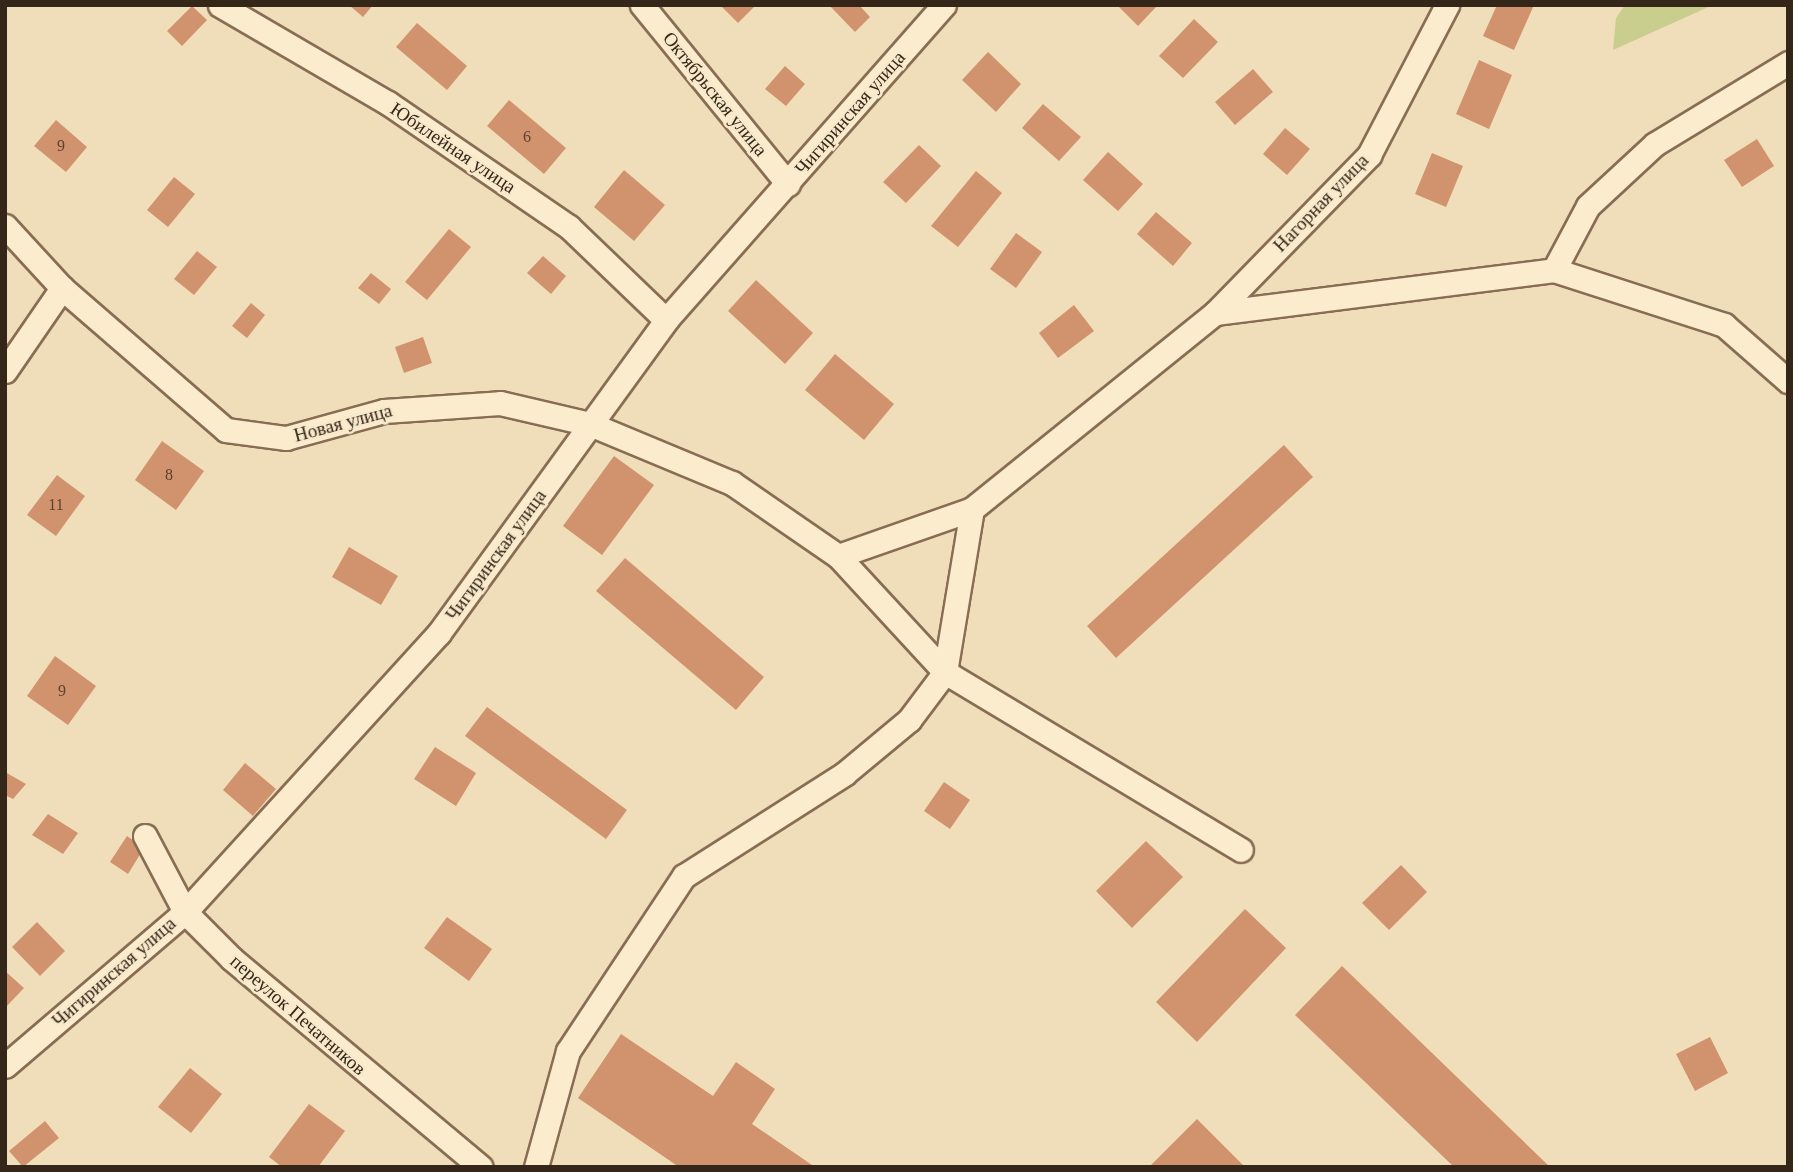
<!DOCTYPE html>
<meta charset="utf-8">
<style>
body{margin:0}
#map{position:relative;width:1793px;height:1172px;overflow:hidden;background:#f0deba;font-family:"Times New Roman",serif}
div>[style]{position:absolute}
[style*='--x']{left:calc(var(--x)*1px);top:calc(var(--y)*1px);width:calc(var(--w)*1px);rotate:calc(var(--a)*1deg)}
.green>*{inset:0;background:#c9ce8e}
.building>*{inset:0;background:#d1936d}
.roads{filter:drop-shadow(2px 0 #886d54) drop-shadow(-2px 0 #886d54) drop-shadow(0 2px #886d54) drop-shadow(0 -2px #886d54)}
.minor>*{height:23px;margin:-11.5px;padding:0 11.5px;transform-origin:11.5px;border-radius:11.5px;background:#fbeccd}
span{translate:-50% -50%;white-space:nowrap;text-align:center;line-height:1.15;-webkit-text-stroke:5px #f7e9ca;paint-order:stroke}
.number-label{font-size:16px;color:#5c412f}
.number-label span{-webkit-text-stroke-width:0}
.street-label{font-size:19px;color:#35261a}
.frame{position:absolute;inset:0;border:7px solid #35261a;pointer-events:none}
</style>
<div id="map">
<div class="green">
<div style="clip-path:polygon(1625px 5px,1713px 5px,1613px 50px,1616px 18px)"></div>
</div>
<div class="building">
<div style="clip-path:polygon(349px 5px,373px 5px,363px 17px)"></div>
<div style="clip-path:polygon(720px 5px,756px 5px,738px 23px)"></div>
<div style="clip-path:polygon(829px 5px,859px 5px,870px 17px,855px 32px)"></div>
<div style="clip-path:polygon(1117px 5px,1158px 5px,1138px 26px)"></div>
<div style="clip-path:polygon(1497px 5px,1534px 5px,1514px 50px,1483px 36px)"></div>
<div style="clip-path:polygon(192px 6px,207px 20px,182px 46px,167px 31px)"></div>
<div style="clip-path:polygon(1194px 19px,1218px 42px,1183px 78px,1159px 56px)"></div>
<div style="clip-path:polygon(417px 23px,467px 66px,447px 90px,396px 47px)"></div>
<div style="clip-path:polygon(988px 52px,1021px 84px,996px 112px,962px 80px)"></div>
<div style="clip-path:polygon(1479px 60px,1512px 75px,1489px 129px,1456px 114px)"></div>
<div style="clip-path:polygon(785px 66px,805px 84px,786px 106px,765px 89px)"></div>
<div style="clip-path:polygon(1253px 69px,1273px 92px,1235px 125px,1215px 102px)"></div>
<div style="clip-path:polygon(509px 100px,566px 148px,544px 174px,487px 126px)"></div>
<div style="clip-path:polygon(1043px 104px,1081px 137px,1059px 161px,1022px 128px)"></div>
<div style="clip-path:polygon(56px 120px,87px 147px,66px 172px,34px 146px)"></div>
<div style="clip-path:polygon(1285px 128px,1310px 149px,1287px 175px,1263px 154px)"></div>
<div style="clip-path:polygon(1757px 139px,1774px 166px,1742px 187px,1724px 160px)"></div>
<div style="clip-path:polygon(919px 145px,941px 166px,906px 203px,883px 182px)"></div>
<div style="clip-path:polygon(1108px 152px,1143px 184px,1118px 211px,1083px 180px)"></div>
<div style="clip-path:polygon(1432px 153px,1463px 166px,1446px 207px,1415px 194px)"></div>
<div style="clip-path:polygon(624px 170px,665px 205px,634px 241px,594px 207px)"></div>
<div style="clip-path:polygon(976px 171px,1002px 193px,958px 247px,931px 226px)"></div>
<div style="clip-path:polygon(174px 177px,195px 194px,168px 227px,147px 210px)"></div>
<div style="clip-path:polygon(1156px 212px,1192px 243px,1173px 266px,1137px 234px)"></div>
<div style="clip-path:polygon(449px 229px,471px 247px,427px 300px,405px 282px)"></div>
<div style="clip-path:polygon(1016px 233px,1042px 252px,1016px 288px,990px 269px)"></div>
<div style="clip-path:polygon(197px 251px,217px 267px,194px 295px,174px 279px)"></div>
<div style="clip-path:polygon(543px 256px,566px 276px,551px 294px,527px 273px)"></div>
<div style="clip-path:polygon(371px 273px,391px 289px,379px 304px,358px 288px)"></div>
<div style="clip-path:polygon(756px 280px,813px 333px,785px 364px,728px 311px)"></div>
<div style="clip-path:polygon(251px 303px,265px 315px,247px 338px,232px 326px)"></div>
<div style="clip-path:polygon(1074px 305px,1094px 331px,1058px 358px,1039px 333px)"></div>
<div style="clip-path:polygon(423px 337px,432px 363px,404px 373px,395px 347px)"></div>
<div style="clip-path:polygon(835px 354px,894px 404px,864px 440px,805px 390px)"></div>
<div style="clip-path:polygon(162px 441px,204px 471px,176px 510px,135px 480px)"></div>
<div style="clip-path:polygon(1284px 445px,1313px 477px,1116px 658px,1087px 626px)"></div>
<div style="clip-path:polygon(614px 456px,654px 485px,602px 555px,563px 526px)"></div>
<div style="clip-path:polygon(57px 475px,85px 496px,56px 536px,27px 515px)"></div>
<div style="clip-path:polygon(349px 547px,398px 576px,381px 605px,332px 577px)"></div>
<div style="clip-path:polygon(625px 558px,764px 677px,736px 710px,596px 591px)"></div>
<div style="clip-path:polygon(55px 656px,96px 686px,68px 725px,27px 696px)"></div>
<div style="clip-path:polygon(487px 707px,627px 810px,606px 839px,465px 736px)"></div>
<div style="clip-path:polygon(435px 747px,476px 773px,456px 806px,414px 779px)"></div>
<div style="clip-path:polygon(245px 763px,276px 789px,253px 816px,223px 790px)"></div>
<div style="clip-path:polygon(5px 772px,26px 784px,13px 799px,5px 795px)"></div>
<div style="clip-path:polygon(944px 782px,970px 800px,950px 829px,924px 811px)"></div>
<div style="clip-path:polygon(48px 814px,78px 833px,63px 854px,32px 835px)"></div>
<div style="clip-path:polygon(127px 836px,144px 848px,128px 874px,110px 862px)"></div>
<div style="clip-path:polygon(1146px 841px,1183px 877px,1132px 928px,1096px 891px)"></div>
<div style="clip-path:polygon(1401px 865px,1427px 892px,1389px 930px,1362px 903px)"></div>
<div style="clip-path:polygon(1245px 909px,1286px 948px,1197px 1042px,1156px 1002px)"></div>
<div style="clip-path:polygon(447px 917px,492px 949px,469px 981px,424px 948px)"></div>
<div style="clip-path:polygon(37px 922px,65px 951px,40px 976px,12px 947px)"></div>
<div style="clip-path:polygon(1342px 966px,1550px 1167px,1454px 1167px,1295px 1015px)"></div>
<div style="clip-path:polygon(5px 971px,24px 988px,5px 1008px)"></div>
<div style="clip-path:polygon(621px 1034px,713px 1096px,736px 1062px,775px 1089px,752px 1124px,815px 1167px,679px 1167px,578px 1098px)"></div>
<div style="clip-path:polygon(1710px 1037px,1728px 1073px,1695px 1091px,1676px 1054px)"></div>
<div style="clip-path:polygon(190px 1068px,222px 1094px,191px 1133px,158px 1107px)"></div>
<div style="clip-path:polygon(309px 1104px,345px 1131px,318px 1167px,282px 1167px,269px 1157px)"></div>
<div style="clip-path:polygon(1197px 1119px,1245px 1167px,1149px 1167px)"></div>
<div style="clip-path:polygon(45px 1121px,59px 1138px,23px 1167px,9px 1151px)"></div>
</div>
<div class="roads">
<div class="minor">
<div style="--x:220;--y:5;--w:194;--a:30.3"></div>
<div style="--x:388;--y:103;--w:219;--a:34.4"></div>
<div style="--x:569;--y:227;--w:134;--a:43.8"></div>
<div style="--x:642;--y:5;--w:231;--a:50.8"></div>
<div style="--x:5;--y:226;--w:84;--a:47.4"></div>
<div style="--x:62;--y:288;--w:217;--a:40.9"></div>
<div style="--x:226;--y:430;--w:61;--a:7.6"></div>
<div style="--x:286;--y:438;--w:102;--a:-15.4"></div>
<div style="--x:384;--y:411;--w:116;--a:-3.9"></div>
<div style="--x:500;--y:403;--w:92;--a:13.1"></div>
<div style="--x:590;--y:424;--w:154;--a:22.6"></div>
<div style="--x:732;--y:483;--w:129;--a:34.6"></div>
<div style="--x:838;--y:556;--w:158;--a:47.3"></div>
<div style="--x:945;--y:672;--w:345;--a:31"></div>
<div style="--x:1554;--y:270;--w:72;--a:-62"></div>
<div style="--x:1588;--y:206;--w:91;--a:-42.8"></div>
<div style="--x:1655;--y:144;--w:156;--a:-31.3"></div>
<div style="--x:1215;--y:313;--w:342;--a:-7.2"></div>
<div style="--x:1554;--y:270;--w:179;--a:17.9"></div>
<div style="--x:1724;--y:325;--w:85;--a:41.2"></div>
<div style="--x:5;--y:371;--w:101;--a:-55.5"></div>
<div style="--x:838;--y:556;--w:142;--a:-19.3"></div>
<div style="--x:145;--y:836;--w:86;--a:62.2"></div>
<div style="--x:185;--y:912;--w:66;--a:45"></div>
<div style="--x:232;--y:959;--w:324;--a:39.9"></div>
<div style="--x:5;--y:1066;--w:237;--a:-40.5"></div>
<div style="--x:185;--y:912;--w:377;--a:-47.7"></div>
<div style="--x:439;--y:633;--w:387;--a:-54"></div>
<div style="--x:666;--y:320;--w:420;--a:-48.6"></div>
<div style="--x:536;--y:1167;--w:120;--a:-74.6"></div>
<div style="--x:568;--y:1051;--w:210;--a:-56.5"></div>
<div style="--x:684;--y:876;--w:190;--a:-32.5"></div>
<div style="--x:844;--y:774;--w:85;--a:-39.7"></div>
<div style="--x:909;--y:720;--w:60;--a:-53.1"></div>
<div style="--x:945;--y:672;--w:165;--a:-80.6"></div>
<div style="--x:972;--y:509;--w:312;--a:-38.9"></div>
<div style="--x:1215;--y:313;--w:221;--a:-45.7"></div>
<div style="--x:1369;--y:155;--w:169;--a:-62.5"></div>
</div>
</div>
<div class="number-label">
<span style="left:527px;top:137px">6</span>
<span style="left:61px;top:146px">9</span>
<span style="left:169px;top:475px">8</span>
<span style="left:56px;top:505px">11</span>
<span style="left:62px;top:691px">9</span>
</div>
<div class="street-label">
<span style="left:715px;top:94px;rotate:51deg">Октябрьская улица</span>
<span style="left:850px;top:113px;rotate:-49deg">Чигиринская улица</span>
<span style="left:453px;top:148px;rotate:34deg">Юбилейная улица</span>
<span style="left:1321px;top:203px;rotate:-46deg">Нагорная улица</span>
<span style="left:343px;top:423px;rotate:-15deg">Новая улица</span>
<span style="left:496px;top:555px;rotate:-54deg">Чигиринская улица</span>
<span style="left:114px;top:972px;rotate:-41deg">Чигиринская улица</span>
<span style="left:298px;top:1015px;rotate:41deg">переулок Печатников</span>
</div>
<div class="frame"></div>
</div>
